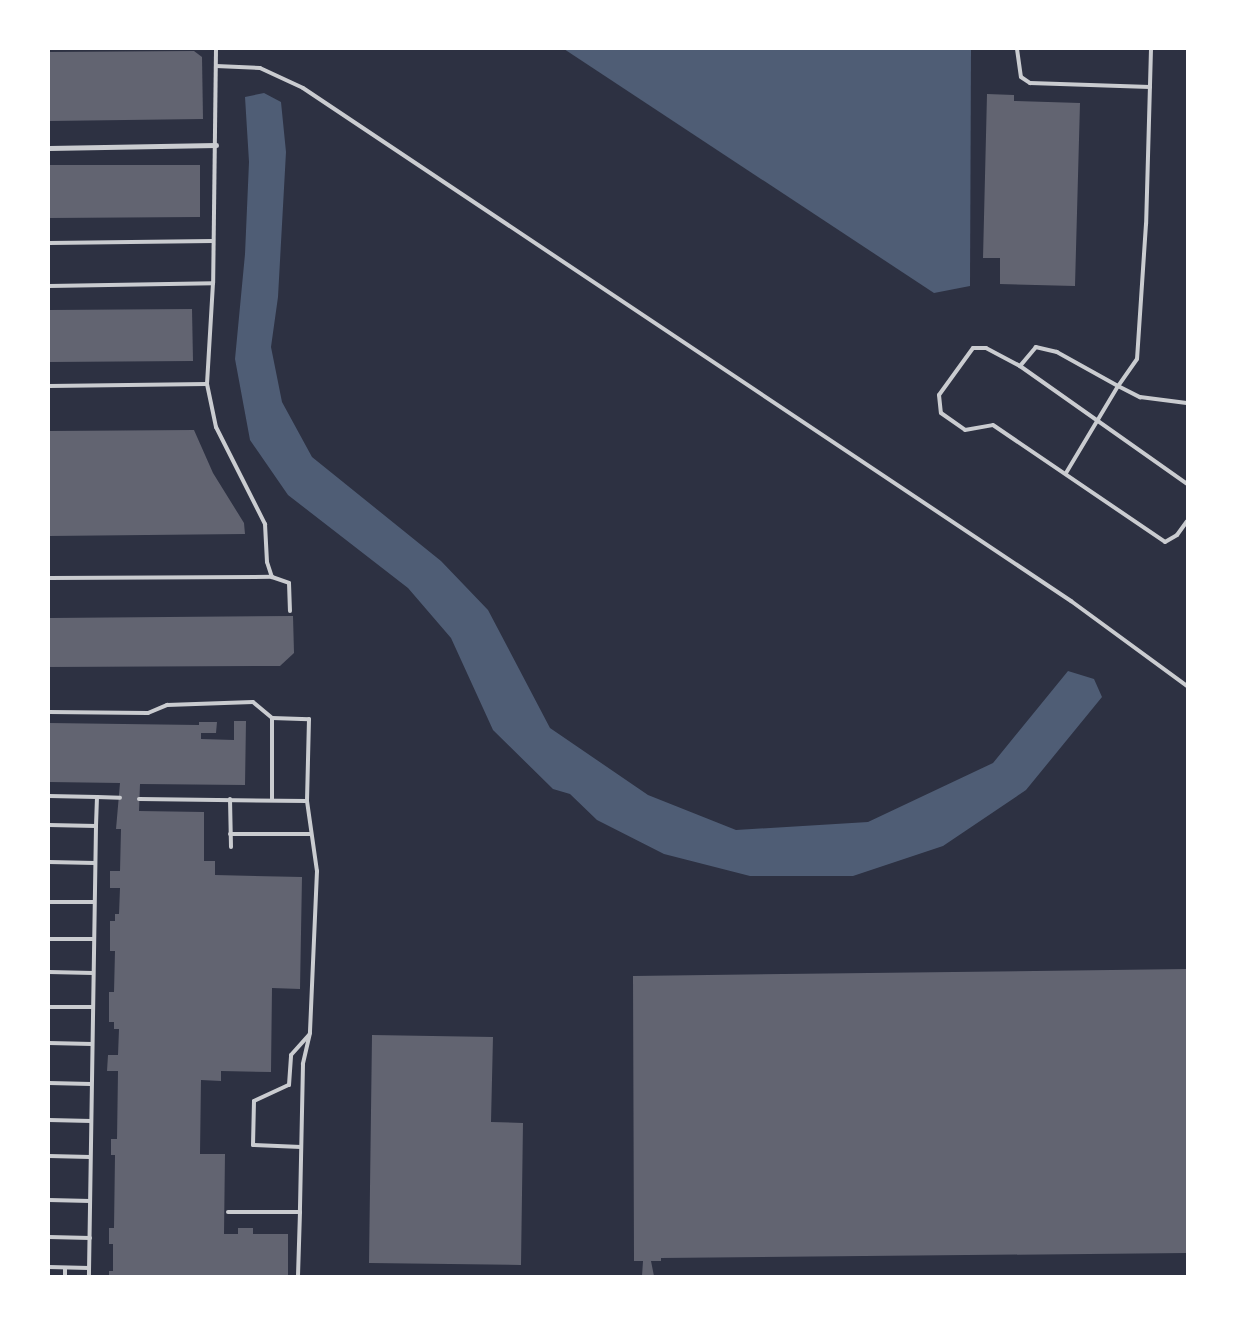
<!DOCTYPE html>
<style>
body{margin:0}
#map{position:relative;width:1236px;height:1325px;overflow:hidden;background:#2d3142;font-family:"Golos Text",sans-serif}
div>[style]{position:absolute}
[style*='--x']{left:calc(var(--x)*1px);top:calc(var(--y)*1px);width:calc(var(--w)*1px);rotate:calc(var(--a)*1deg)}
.water>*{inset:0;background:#4f5d75}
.building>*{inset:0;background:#626471}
.service>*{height:4px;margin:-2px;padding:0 2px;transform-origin:2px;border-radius:2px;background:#caccd0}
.minor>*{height:5px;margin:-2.5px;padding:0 2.5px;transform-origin:2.5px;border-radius:2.5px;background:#caccd0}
span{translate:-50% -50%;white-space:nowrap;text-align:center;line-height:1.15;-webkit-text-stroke:4.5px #fff;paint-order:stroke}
.frame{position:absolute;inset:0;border:50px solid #fff;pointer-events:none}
</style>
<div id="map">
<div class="water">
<div style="clip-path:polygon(564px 49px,971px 49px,970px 286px,934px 293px)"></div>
<div style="clip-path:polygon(264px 93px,281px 102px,286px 152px,278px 297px,271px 347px,282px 402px,312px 457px,441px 561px,488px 610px,550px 728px,648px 795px,736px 830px,868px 822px,993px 763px,1068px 671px,1094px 679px,1102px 697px,1026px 790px,943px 846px,853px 876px,750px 876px,664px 854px,597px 820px,570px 794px,553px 789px,493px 730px,451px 638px,408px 588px,288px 495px,250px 440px,235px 359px,245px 254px,249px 162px,245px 97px)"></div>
</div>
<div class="building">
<div style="clip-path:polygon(194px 51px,202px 57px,203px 119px,49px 121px,49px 52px)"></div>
<div style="clip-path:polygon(987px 94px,1014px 95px,1014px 101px,1080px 103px,1075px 286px,1000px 284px,1000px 258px,983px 258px)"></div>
<div style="clip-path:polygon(49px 165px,200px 165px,200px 217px,49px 218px)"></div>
<div style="clip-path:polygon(192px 309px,193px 361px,49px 362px,49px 310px)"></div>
<div style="clip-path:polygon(194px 430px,213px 473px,244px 523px,245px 534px,49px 536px,49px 431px)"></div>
<div style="clip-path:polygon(293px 616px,294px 653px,280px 666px,49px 667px,49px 618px)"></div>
<div style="clip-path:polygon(234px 721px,246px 721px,245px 785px,140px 784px,139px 811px,204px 812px,204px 861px,215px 861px,215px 875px,302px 877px,300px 989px,272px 988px,271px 1072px,221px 1071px,221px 1081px,201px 1080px,200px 1154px,225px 1154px,224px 1234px,238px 1234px,238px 1228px,253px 1228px,253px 1234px,288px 1234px,288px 1276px,109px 1276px,109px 1271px,113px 1271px,113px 1244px,109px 1244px,109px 1228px,114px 1228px,115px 1155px,111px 1155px,111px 1139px,117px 1139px,118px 1071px,107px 1071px,108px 1055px,118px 1055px,119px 1029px,114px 1029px,114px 1022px,109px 1022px,109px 992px,114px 992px,115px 951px,110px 951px,110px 921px,115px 921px,115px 914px,119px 914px,120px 888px,110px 888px,110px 871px,120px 871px,121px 829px,116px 829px,120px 783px,49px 782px,49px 723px,199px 725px,199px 722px,217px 722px,216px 733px,201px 733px,201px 739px,234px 740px)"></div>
<div style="clip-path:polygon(1187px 969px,1187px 1253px,661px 1258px,661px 1261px,651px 1261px,654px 1276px,642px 1276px,643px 1261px,634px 1261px,633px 976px)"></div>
<div style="clip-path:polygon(372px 1035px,493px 1037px,491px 1122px,523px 1123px,521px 1265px,369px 1263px)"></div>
</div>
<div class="service">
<div style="--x:216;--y:49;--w:234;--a:90.7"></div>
<div style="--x:213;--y:283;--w:101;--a:93.4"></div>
<div style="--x:207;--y:384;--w:44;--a:78.2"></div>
<div style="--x:216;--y:427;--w:109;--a:63.2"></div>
<div style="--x:265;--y:524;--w:38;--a:87"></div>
<div style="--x:267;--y:562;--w:16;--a:72"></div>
<div style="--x:1017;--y:49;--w:28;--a:82"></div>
<div style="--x:1021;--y:77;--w:11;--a:34"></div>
<div style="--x:1030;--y:83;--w:120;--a:1.9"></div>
<div style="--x:1151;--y:49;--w:175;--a:91.6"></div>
<div style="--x:1146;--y:224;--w:135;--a:93.8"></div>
<div style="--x:1137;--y:359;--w:33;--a:125"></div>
<div style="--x:1118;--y:386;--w:25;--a:27"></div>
<div style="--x:1140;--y:397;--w:47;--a:7.3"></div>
<div style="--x:216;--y:66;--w:44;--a:2.6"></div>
<div style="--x:260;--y:68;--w:47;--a:24.9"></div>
<div style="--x:303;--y:88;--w:924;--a:33.74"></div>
<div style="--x:1071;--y:601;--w:144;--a:36.2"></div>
<div style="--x:49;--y:243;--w:164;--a:-0.7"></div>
<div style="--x:49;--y:286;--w:164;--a:-1"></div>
<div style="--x:1020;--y:366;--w:204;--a:35.2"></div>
<div style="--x:49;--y:386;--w:158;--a:-0.7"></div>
<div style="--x:1066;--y:473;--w:101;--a:-59.1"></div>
<div style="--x:1118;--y:386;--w:70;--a:-150.9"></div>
<div style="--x:1057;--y:352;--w:22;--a:-167"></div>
<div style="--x:1036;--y:347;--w:25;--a:130"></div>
<div style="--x:1020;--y:366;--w:38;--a:-152"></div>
<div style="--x:986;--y:348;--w:13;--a:180"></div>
<div style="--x:973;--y:348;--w:58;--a:125.9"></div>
<div style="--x:939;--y:395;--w:18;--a:84"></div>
<div style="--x:941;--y:413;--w:29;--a:35"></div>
<div style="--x:965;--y:430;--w:28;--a:-10"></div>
<div style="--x:993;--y:425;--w:208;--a:34.2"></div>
<div style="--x:1165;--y:542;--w:14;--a:-30"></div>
<div style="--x:1177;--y:535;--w:17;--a:-54"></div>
<div style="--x:49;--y:578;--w:223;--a:-0.3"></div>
<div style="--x:272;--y:577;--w:18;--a:19"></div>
<div style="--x:289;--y:583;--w:28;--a:88"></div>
<div style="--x:49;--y:712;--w:99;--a:0.6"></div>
<div style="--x:148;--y:713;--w:21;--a:-23"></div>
<div style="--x:167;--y:705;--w:86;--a:-2"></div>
<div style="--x:253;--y:702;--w:25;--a:40"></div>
<div style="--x:272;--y:718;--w:37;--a:2"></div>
<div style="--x:309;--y:719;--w:82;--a:91.4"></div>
<div style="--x:307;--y:801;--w:71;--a:81.9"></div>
<div style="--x:317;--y:871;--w:162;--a:92.5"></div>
<div style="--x:310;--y:1033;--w:32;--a:103"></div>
<div style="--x:303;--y:1064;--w:148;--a:91.2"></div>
<div style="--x:272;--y:718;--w:81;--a:90"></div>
<div style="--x:49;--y:796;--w:48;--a:1.2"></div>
<div style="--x:97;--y:797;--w:29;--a:92"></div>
<div style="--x:97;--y:797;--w:23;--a:2"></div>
<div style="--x:139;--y:799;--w:168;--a:0.7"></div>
<div style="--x:230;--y:799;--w:48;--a:88.8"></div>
<div style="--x:49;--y:825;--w:47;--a:1.2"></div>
<div style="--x:96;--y:826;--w:450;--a:90.9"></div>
<div style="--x:230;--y:834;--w:81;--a:0"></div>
<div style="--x:49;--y:862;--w:46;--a:1.2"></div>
<div style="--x:49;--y:902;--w:45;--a:0"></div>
<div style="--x:49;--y:939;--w:45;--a:0"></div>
<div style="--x:49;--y:972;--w:44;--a:1.3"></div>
<div style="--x:49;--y:1007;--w:44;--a:0"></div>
<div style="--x:49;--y:1043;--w:43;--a:1.3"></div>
<div style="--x:49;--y:1083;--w:42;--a:1.4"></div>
<div style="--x:49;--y:1120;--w:42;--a:1.4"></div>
<div style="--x:301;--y:1147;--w:48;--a:-177.6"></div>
<div style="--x:253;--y:1145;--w:44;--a:-88.7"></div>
<div style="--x:254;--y:1101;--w:38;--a:-25"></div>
<div style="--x:289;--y:1085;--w:30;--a:-86"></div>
<div style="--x:291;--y:1055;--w:27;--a:-48"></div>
<div style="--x:49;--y:1156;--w:41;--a:1.4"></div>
<div style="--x:49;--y:1200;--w:41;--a:1.4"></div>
<div style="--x:228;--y:1212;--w:72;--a:0"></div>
<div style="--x:300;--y:1212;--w:64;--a:91.8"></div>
<div style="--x:49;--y:1237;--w:41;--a:1.4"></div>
<div style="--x:49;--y:1267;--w:40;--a:1.4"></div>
<div style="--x:65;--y:1276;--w:8;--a:-90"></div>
</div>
<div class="minor">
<div style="--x:49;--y:148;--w:167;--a:-1"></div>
</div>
<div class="frame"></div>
</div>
